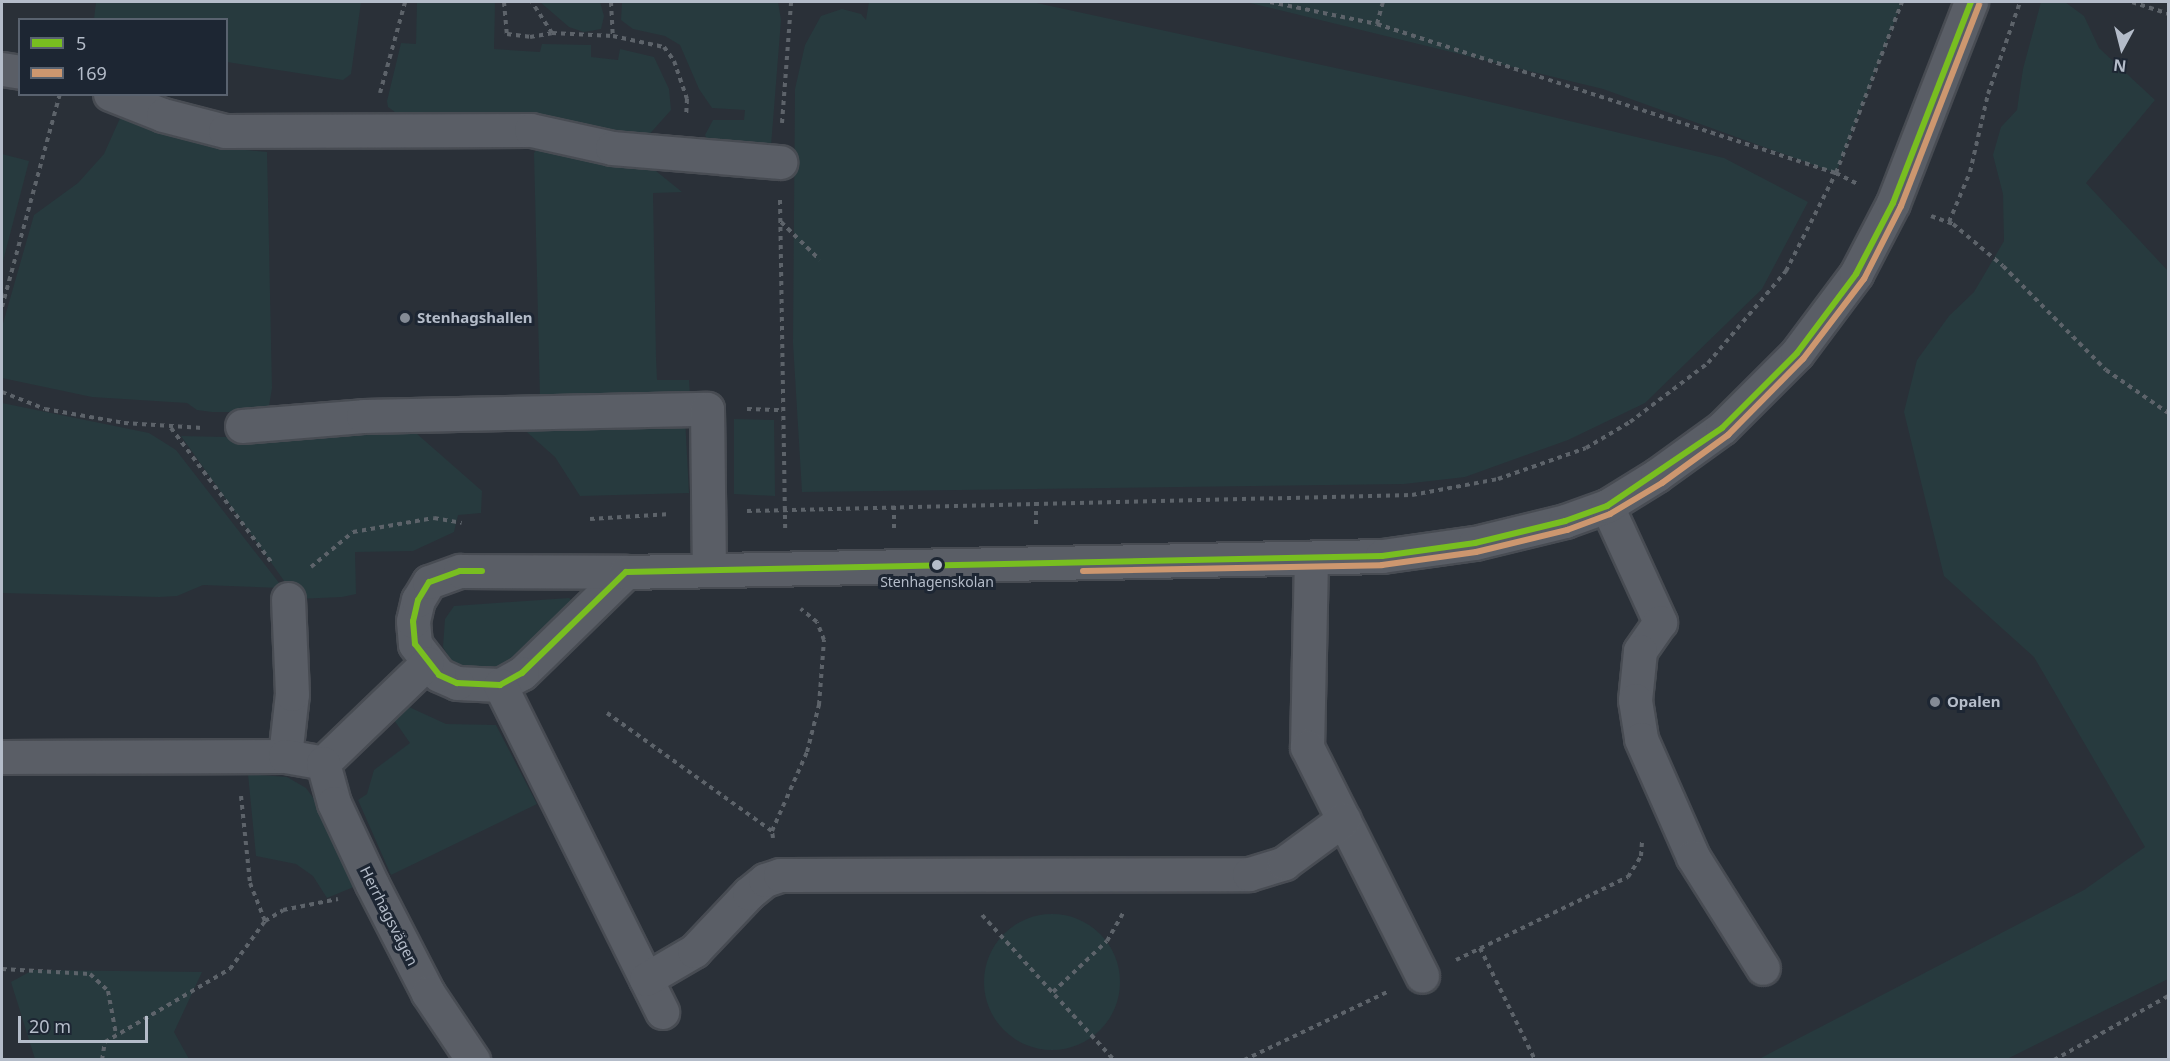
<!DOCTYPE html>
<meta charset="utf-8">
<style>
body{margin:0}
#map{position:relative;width:2170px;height:1061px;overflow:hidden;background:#2a3038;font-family:"Noto Sans",sans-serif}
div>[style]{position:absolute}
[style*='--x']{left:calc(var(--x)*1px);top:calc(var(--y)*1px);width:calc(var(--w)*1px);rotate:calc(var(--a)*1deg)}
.green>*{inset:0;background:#273a3e}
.round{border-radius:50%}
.path>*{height:4px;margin-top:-2px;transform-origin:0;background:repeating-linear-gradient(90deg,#5d636a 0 4.5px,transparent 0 9px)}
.roads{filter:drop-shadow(2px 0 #484c53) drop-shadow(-2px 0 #484c53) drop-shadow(0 2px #484c53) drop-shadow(0 -2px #484c53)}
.minor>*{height:33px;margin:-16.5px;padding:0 16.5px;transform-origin:16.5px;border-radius:16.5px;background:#5a5e66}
.bus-1>*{height:6px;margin:-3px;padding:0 3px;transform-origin:3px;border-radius:3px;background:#78be20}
.bus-2>*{height:6px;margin:-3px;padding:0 3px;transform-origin:3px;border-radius:3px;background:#cd976f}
.dots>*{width:16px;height:16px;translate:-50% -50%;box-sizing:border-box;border:3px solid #1d2633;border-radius:50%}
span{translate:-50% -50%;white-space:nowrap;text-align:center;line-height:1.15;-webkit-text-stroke:6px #1d2633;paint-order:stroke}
.bus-label{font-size:14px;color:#b4bcc9}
.poi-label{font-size:15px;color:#b4bcc9;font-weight:700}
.left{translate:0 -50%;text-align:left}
.street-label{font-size:15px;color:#b4bcc9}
.frame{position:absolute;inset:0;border:3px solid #b4bcc9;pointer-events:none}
.legend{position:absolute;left:18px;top:18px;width:210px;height:78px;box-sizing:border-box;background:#1d2633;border:2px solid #59626f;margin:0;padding:8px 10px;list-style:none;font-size:18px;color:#b4bcc9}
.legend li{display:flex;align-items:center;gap:12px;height:30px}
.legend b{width:30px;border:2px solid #59626f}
.north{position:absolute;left:2092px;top:18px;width:60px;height:60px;-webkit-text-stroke:4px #1d2633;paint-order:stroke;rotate:187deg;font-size:16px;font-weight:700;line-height:24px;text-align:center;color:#b4bcc9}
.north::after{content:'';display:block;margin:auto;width:21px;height:27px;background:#b4bcc9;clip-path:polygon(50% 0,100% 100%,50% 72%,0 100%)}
.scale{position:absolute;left:18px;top:1016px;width:130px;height:27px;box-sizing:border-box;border:3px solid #b4bcc9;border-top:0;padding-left:8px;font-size:18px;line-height:21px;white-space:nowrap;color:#b4bcc9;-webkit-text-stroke:4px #1d2633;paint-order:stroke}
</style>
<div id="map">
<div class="green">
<div style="clip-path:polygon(96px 2px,361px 2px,351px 74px,343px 80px,227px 62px,226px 20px,94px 19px)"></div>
<div style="clip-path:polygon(417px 2px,495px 2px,494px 49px,540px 52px,542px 44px,591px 45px,591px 57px,618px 60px,620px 49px,654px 57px,669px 89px,671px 110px,646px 138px,399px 115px,388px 107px,387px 101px,401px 43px,416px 44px)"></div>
<div style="clip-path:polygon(540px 2px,600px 2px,604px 16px,601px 29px,584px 32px,569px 27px)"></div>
<div style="clip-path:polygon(622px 2px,778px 2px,781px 20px,771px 146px,708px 141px,705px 135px,713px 120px,744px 120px,745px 110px,712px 108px,699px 89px,680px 45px,665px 36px,633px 29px,621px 20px)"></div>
<div style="clip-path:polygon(869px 2px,1032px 2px,1465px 96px,1724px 158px,1808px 202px,1762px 289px,1645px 403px,1568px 440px,1465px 477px,1404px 484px,802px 492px,793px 343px,795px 89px,805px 45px,821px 16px,842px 9px,861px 14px,866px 20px)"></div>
<div style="clip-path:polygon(1246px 2px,1902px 2px,1836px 173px,1603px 89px)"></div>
<div style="clip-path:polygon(2041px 2px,2065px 2px,2084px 16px,2099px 48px,2155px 100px,2086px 183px,2168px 271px,2168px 979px,2007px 1059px,1759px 1059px,2084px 890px,2145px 847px,2034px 657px,1944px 576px,1904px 412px,1917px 360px,1949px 316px,1974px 292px,2004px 241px,2003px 194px,1993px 155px,2001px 127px,2017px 110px,2023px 69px)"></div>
<div style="clip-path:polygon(121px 116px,166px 135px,207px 146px,267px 152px,272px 388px,268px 412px,212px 412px,197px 410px,187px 403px,92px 397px,2px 378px,2px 327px,34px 215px,78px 183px,104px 154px)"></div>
<div style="clip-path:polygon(540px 146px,656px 171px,682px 192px,653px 193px,656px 358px,657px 380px,689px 380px,690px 395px,540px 399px,534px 153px)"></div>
<div style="clip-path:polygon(2px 154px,29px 161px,2px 265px)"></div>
<div style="clip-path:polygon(2px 403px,149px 433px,176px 450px,283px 588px,203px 585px,177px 596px,159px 597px,2px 593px)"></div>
<div style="clip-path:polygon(685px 418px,689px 493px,580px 496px,555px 457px,519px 425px)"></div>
<div style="clip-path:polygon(734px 419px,774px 420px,775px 496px,734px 494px)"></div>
<div style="clip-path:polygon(408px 426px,482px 491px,481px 513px,458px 515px,454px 532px,413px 551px,355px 552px,356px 594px,342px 597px,297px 599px,181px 436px,269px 438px)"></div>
<div style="clip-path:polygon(569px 598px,573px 602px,532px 648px,502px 666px,462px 666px,450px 660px,443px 647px,445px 619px,454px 606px)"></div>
<div style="clip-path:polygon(409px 707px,446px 724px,496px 725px,537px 804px,391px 875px,358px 800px,367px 794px,374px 770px,410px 743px,394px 720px)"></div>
<div style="clip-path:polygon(248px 774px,287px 777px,306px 788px,317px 803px,356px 886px,327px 898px,313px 876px,296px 864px,256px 856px)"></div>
<div class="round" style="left:984px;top:914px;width:136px;height:136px"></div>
<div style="clip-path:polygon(33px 970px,202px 972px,174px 1032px,189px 1059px,35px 1059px,11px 982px)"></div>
</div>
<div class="path">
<div style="--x:504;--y:2;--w:32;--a:85"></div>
<div style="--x:507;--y:34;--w:23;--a:7"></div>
<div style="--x:530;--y:37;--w:22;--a:-10"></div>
<div style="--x:552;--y:33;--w:37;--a:-123"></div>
<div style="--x:611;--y:2;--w:34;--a:87"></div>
<div style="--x:613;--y:36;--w:52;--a:12.2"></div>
<div style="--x:664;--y:47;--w:17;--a:54"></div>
<div style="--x:674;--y:61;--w:40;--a:71.1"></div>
<div style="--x:687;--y:99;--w:17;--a:93"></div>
<div style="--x:1270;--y:2;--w:109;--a:11.6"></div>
<div style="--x:1377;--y:24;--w:483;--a:18"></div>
<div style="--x:1836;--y:173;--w:25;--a:27"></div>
<div style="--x:2132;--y:2;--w:38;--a:18"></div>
<div style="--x:1377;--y:24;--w:23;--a:-75"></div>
<div style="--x:552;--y:33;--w:61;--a:2.8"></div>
<div style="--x:380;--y:93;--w:94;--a:-74.6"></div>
<div style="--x:782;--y:123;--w:121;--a:-85.7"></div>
<div style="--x:780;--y:200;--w:331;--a:89.1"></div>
<div style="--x:1931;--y:216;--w:23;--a:20"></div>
<div style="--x:1953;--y:224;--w:65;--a:40"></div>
<div style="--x:2003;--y:266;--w:146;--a:45.3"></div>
<div style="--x:2106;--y:370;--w:75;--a:34.7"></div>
<div style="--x:781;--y:222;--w:54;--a:44.3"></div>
<div style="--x:1949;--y:222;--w:54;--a:-67.2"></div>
<div style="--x:1970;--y:172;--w:80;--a:-77"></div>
<div style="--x:1988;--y:94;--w:97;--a:-70.8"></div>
<div style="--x:2;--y:307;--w:221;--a:-74.8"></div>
<div style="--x:2;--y:392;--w:46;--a:21.6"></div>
<div style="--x:45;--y:409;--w:80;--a:10"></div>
<div style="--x:124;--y:423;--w:79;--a:3.6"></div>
<div style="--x:747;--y:409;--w:36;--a:2"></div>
<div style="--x:171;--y:428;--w:169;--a:53.2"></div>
<div style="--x:1036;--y:502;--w:23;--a:90"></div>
<div style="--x:894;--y:506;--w:22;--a:90"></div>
<div style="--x:747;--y:511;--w:665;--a:-1.38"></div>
<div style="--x:1412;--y:495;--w:87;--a:-10.5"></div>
<div style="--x:1498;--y:479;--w:93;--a:-19.4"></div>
<div style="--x:1586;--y:448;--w:51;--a:-30.6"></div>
<div style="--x:1630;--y:422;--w:98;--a:-37.1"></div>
<div style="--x:1708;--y:363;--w:121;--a:-49.7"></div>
<div style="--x:1786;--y:271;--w:110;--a:-63"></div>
<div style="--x:1836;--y:173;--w:183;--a:-68.9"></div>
<div style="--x:590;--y:519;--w:81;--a:-3.5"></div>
<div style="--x:311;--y:567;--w:55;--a:-39.8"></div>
<div style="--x:353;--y:532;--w:82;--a:-9.8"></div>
<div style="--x:434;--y:518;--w:28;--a:10"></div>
<div style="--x:607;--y:713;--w:203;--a:35.6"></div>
<div style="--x:241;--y:796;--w:87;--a:84.1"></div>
<div style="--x:250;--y:883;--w:41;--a:68.5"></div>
<div style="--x:265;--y:921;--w:21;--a:-31"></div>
<div style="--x:283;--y:910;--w:56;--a:-11.3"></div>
<div style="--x:773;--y:838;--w:7;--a:-98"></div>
<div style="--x:772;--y:831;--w:86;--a:-66.1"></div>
<div style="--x:807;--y:752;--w:49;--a:-75.7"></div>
<div style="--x:819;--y:705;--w:65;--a:-85.6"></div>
<div style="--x:824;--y:640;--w:19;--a:-111"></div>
<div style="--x:817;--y:622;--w:21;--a:-141"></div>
<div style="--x:982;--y:915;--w:196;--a:47.7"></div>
<div style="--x:1480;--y:948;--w:125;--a:63.8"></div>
<div style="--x:1456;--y:960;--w:191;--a:-25.8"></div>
<div style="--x:1628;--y:877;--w:25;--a:-58"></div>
<div style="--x:1641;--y:856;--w:14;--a:-86"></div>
<div style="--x:2;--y:969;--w:88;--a:3.3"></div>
<div style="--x:90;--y:974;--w:25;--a:43"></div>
<div style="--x:108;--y:991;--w:44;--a:79.5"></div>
<div style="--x:1053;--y:992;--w:74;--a:-43.4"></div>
<div style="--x:1107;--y:941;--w:34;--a:-60"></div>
<div style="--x:102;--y:1060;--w:18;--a:-81"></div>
<div style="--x:105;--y:1042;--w:145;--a:-30.3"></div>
<div style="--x:230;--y:969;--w:59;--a:-53.9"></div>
<div style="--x:1244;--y:1060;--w:158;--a:-25.4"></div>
<div style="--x:2054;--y:1060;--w:131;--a:-29.3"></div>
</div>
<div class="roads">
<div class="minor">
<div style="--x:2;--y:69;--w:18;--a:9"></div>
<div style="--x:110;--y:94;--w:57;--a:21.6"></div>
<div style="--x:163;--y:115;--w:64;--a:14.5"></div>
<div style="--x:225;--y:131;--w:306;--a:-0.2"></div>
<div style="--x:531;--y:130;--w:83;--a:12.5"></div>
<div style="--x:612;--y:148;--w:169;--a:4.8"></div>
<div style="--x:242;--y:426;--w:121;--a:-4.7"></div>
<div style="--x:363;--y:416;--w:344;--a:-1.2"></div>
<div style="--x:707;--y:409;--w:160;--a:89.3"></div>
<div style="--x:1607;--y:506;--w:128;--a:65.4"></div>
<div style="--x:1660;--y:622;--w:35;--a:125"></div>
<div style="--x:1640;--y:651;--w:49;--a:95.8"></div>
<div style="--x:1635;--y:700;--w:39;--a:81"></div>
<div style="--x:1641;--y:739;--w:129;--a:66.2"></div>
<div style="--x:1693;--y:857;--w:131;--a:57.8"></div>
<div style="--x:1311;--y:558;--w:189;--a:91.2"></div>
<div style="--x:1307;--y:747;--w:256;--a:63.3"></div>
<div style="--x:626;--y:572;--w:145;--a:135.8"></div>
<div style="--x:522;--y:673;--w:25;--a:151"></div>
<div style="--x:500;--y:685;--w:43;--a:-177.3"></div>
<div style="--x:457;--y:683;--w:20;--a:-156"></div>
<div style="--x:439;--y:675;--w:39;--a:-128"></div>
<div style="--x:415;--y:644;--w:23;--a:-95"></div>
<div style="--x:413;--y:621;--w:22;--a:-77"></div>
<div style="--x:418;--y:600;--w:21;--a:-59"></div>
<div style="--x:429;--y:582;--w:33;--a:-20"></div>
<div style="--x:460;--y:571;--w:166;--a:0.3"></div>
<div style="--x:626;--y:572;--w:756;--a:-1.21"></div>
<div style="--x:1382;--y:556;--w:94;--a:-8"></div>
<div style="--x:1475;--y:543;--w:93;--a:-13.7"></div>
<div style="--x:1565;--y:521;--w:45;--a:-19.7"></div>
<div style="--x:1607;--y:506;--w:59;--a:-31.8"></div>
<div style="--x:1657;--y:475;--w:80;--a:-35.9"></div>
<div style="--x:1722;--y:428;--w:106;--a:-45"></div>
<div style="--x:1797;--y:353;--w:99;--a:-53.2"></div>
<div style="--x:1856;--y:274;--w:80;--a:-62.5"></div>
<div style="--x:1893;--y:203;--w:216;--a:-68.8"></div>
<div style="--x:500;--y:685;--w:365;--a:63.6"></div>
<div style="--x:285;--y:756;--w:62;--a:-83.6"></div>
<div style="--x:292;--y:694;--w:95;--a:-92.4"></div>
<div style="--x:2;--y:757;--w:283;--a:-0.2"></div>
<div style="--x:285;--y:756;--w:39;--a:10"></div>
<div style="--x:323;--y:763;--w:144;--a:-43.9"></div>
<div style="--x:323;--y:763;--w:41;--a:74.6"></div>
<div style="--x:334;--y:803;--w:89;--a:64.9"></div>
<div style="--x:372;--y:884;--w:123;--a:62.8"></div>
<div style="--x:428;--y:993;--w:81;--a:56.1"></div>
<div style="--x:646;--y:979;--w:56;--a:-30.3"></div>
<div style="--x:694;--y:951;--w:80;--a:-46.5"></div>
<div style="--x:749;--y:893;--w:21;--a:-39"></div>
<div style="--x:765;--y:880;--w:16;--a:-18"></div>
<div style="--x:780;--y:875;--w:469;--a:-0.1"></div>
<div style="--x:1249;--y:874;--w:37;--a:-17"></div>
<div style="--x:1284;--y:863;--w:74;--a:-36.3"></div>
</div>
</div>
<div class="bus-1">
<div style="--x:482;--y:571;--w:22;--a:180"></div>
<div style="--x:460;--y:571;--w:33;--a:160"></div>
<div style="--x:429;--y:582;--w:21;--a:121"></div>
<div style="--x:418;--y:600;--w:22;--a:103"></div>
<div style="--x:413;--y:621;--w:23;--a:85"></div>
<div style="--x:415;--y:644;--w:39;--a:52"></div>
<div style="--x:439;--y:675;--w:20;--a:24"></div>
<div style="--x:457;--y:683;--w:43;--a:2.7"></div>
<div style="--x:500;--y:685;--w:25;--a:-29"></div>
<div style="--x:522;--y:673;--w:145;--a:-44.2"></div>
<div style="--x:626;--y:572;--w:756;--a:-1.21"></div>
<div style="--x:1382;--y:556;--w:94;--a:-8"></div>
<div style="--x:1475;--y:543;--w:93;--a:-13.7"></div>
<div style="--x:1565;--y:521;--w:45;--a:-19.7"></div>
<div style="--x:1607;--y:506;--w:139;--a:-34.1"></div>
<div style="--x:1722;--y:428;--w:106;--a:-45"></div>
<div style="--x:1797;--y:353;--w:99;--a:-53.2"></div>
<div style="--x:1856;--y:274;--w:80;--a:-62.5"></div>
<div style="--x:1893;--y:203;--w:216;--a:-68.8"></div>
</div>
<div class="bus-2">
<div style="--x:1083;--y:571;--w:299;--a:-1.1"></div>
<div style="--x:1382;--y:565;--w:95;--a:-7.9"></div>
<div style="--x:1476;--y:552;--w:94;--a:-13.6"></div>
<div style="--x:1567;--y:530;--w:46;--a:-20.4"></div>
<div style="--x:1610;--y:514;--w:61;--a:-30.8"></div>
<div style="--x:1662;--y:483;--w:82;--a:-36"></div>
<div style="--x:1728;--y:435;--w:107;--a:-45.4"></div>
<div style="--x:1803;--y:359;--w:101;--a:-52.7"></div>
<div style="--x:1864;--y:279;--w:82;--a:-63.1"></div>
<div style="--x:1901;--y:206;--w:216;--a:-68.8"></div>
</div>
<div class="dots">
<div style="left:405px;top:318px;background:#848b96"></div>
<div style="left:937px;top:565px;background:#b4bcc9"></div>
<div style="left:1935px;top:702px;background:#848b96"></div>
</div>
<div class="bus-label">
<span style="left:937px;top:582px">Stenhagenskolan</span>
</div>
<div class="poi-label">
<span class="left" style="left:417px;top:318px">Stenhagshallen</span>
<span class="left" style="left:1947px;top:702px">Opalen</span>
</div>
<div class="street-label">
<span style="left:389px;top:916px;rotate:63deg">Herrhagsvägen</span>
</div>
<div class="frame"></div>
<ul class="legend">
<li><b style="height:8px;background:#78be20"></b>5</li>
<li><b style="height:8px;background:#cd976f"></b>169</li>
</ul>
<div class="north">N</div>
<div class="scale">20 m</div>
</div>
